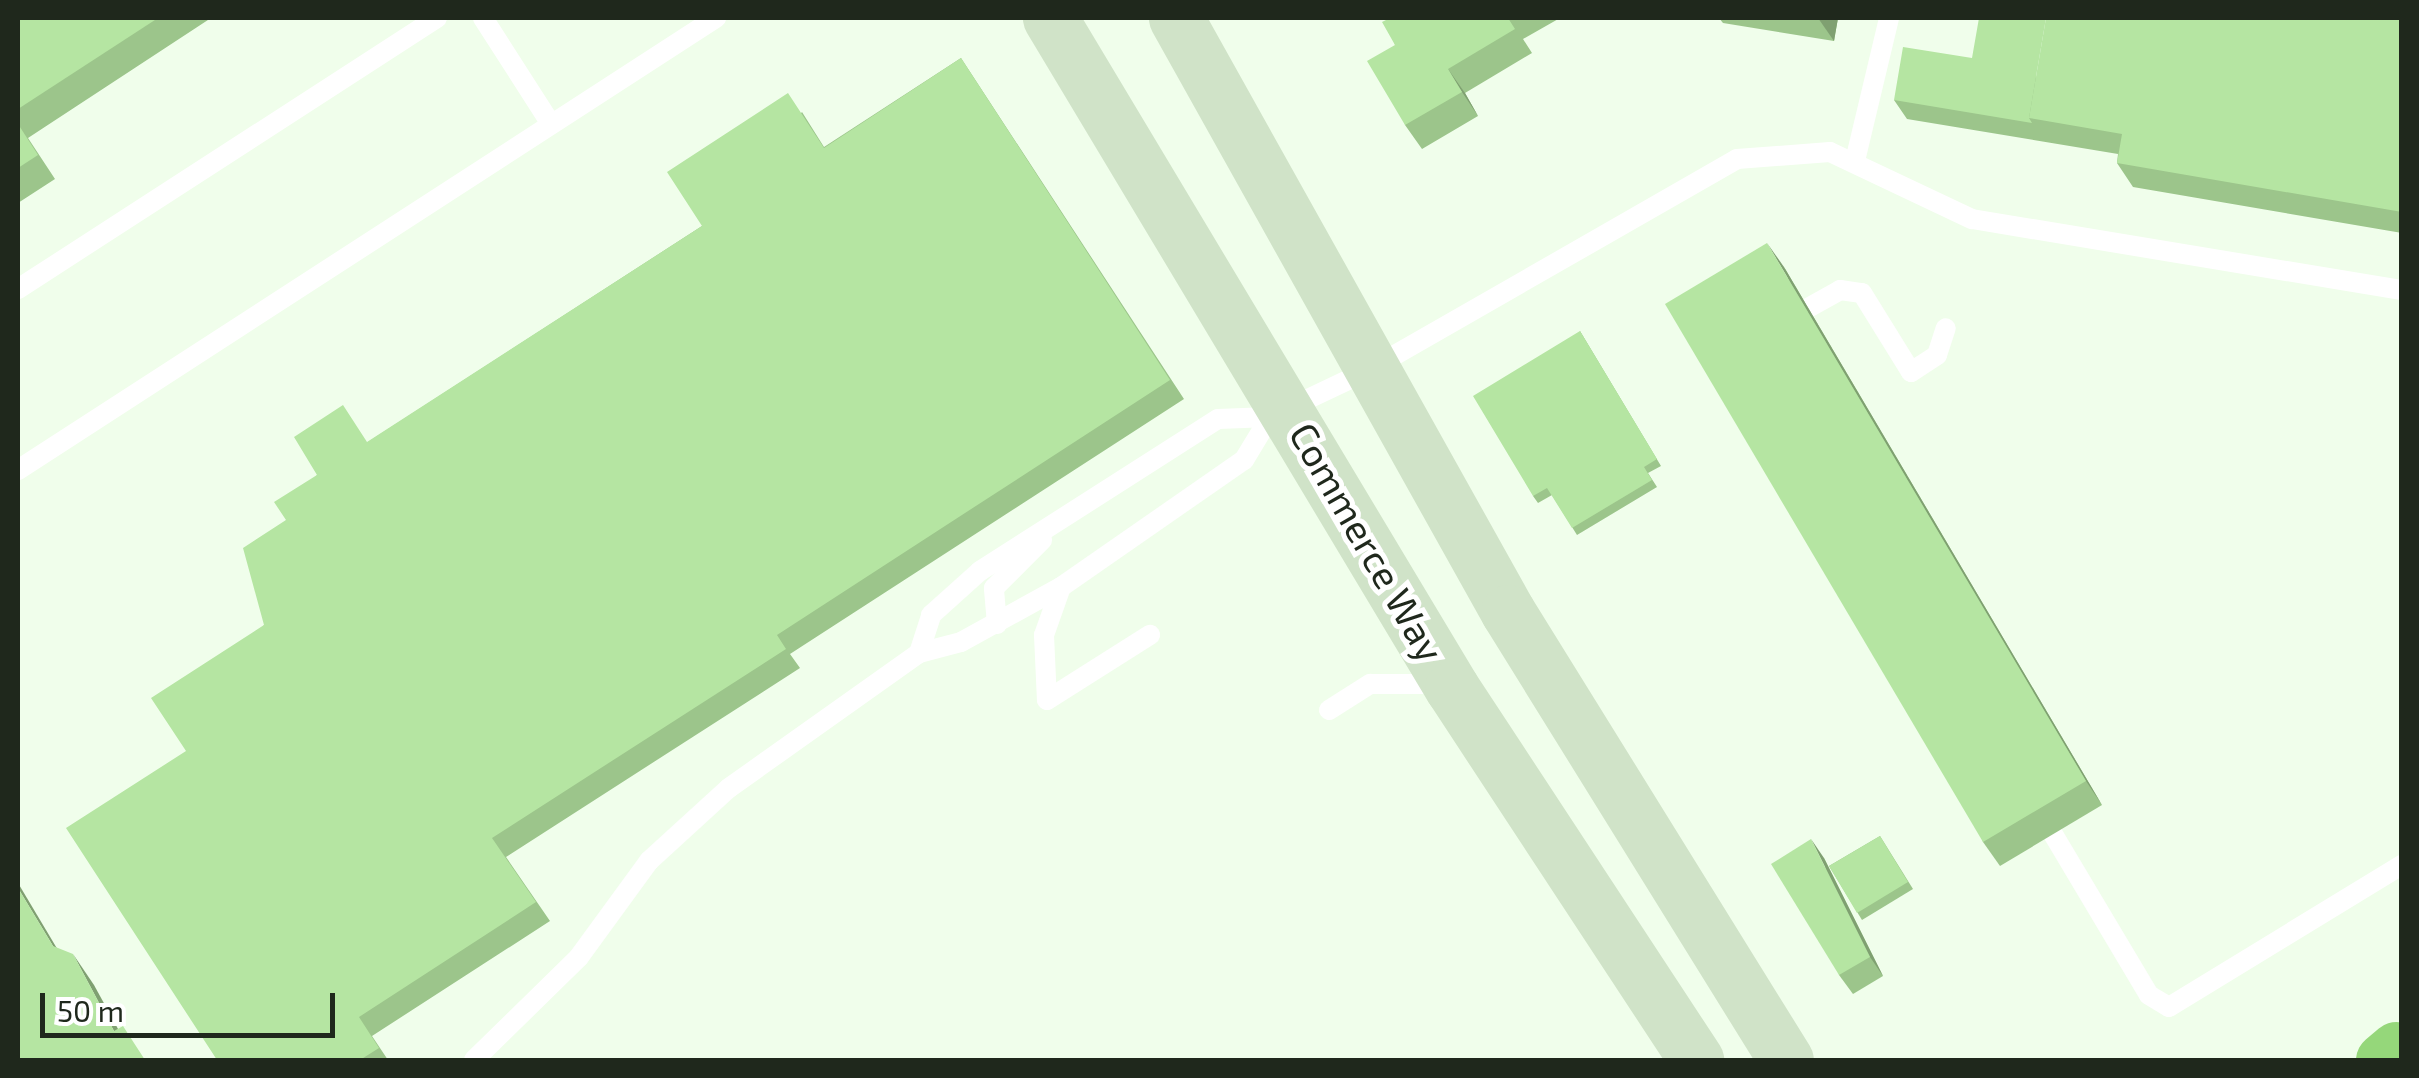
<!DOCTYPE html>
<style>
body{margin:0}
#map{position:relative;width:2419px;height:1078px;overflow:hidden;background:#f0feeb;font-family:"Exo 2",sans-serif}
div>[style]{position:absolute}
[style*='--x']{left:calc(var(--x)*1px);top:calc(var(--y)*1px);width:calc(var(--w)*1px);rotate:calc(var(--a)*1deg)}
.lane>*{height:20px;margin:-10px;padding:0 10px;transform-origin:10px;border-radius:10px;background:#fff}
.secondary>*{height:55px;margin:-27.5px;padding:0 27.5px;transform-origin:27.5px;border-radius:27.5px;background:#d0e3c8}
.highway>*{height:55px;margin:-27.5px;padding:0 27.5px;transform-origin:27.5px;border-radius:27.5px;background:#95d77a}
.wall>*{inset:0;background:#9cc58b}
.shaded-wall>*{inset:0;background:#7fa071}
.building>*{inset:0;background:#b5e5a2}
span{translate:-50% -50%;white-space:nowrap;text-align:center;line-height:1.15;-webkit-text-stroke:10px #fff;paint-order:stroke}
.street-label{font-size:38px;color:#1f281c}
.frame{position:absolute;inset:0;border:20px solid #1f281c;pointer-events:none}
.scale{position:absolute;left:40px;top:993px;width:295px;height:45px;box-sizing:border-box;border:5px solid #1f281c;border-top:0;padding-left:12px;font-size:30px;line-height:35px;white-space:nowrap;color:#1f281c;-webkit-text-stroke:8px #fff;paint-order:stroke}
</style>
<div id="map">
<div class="lane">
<div style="--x:483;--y:18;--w:126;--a:57.3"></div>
<div style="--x:1855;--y:161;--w:147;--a:-76.6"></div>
<div style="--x:18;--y:289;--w:499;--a:-32.9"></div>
<div style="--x:1808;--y:308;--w:37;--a:-29"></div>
<div style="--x:1840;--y:290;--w:22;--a:8"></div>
<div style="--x:1862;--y:293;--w:93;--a:58.2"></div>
<div style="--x:1911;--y:372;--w:31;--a:-33"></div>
<div style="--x:1937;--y:355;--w:28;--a:-72"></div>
<div style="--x:18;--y:470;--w:832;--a:-32.93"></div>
<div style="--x:1061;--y:587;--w:51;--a:109.5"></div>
<div style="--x:1044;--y:635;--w:65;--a:87.4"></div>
<div style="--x:1047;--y:700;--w:122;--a:-32.3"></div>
<div style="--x:997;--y:624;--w:36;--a:-95"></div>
<div style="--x:994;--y:588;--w:68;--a:-45"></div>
<div style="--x:919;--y:653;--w:40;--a:-72"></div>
<div style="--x:931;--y:615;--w:66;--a:-41.9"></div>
<div style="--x:980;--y:571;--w:282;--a:-32.6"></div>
<div style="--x:1218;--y:419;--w:52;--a:-2.2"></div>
<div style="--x:1270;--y:417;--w:107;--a:-25.4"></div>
<div style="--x:1367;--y:371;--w:426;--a:-29.8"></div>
<div style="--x:1737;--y:159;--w:93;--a:-4.3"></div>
<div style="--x:1830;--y:152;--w:157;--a:25.3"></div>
<div style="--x:1972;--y:219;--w:436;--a:9.4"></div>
<div style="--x:1329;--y:710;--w:49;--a:-32.4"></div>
<div style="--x:1370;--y:684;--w:68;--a:0"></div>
<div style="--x:2053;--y:834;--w:187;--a:59.2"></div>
<div style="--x:2149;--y:995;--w:23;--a:31"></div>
<div style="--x:2169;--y:1007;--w:273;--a:-31.4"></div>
<div style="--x:474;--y:1060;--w:147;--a:-44.4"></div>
<div style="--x:579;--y:957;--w:119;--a:-53.9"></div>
<div style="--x:649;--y:861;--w:108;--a:-42.4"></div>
<div style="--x:729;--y:788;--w:233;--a:-35.4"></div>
<div style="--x:919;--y:653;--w:43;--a:-14.7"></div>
<div style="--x:961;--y:642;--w:114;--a:-28.8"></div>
<div style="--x:1061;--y:587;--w:223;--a:-34.8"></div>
<div style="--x:1244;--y:460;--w:50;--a:-58.8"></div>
</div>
<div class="secondary">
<div style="--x:1050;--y:18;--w:781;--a:59.04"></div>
<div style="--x:1452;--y:688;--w:445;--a:56.7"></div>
<div style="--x:1176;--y:18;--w:680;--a:60.8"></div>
<div style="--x:1508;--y:612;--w:527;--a:58.18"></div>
</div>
<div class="highway">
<div style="--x:2383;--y:1060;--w:17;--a:-40"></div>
</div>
<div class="wall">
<div style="clip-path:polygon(18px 18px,211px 18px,28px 138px,55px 179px,18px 203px)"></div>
<div style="clip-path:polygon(1390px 18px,1560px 18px,1523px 39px,1532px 53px,1465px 93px,1478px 116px,1422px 149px,1405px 125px,1395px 45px)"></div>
<div style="clip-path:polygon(1719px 18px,1838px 18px,1834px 41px,1723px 23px)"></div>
<div style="clip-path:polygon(2402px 18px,2402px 233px,2133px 187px,2117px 163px,2118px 154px,1907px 119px,1894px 100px)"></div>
<div style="clip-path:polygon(961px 58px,1184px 399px,790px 654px,800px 668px,506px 857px,550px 921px,372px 1036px,388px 1060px,217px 1060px,186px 751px,264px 625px,286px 520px,317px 475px,702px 226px,802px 112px,824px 147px)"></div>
<div style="clip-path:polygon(1784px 267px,2102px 805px,2000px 866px,1983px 842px)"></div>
<div style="clip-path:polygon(1580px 331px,1661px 466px,1648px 473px,1657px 487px,1577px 535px,1552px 495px,1538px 503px,1533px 496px)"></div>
<div style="clip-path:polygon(1880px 836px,1913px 889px,1862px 920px,1829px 866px)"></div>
<div style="clip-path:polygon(1824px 858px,1883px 976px,1853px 994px,1839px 975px)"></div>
</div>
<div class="shaded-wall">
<div style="clip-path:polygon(1818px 18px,1838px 18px,1834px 41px)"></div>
<div style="clip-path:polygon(1448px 69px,1465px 93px,1478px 116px,1462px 92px)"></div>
<div style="clip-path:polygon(1767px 243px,1784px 267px,2102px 805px,2086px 781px)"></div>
<div style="clip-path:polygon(1811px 839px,1824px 858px,1883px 976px,1870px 957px)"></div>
<div style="clip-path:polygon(18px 883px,74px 977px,53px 946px,18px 888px)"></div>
<div style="clip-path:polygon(73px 954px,94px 985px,135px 1060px,114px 1031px)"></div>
</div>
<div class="building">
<div style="clip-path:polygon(18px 18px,158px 18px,18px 109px)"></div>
<div style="clip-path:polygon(1390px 18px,1508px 18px,1515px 29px,1448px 69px,1462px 92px,1405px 125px,1367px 61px,1395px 45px,1382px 22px)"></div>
<div style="clip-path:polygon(1979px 18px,2046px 18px,2029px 118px,2032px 123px,1894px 100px,1903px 47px,1972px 58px)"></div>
<div style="clip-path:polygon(2046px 18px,2402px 18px,2402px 212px,2117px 163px,2122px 134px,2029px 118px)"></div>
<div style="clip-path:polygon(961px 58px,1170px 380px,777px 635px,786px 649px,492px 838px,536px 902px,359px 1017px,379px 1048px,360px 1060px,217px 1060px,66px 828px,186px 751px,151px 698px,264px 625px,243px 548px,286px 520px,274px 502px,317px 475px,294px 437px,343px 405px,367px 442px,702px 226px,667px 172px,788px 93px,824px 148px)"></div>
<div style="clip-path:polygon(18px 124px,38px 155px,18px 168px)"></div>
<div style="clip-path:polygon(1767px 243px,2086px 781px,1983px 842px,1665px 304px)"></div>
<div style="clip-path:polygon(1580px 331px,1657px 459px,1644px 467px,1652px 480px,1572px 528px,1547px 488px,1533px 496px,1473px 396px)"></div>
<div style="clip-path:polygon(1880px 836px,1908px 882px,1857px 913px,1829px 866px)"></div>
<div style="clip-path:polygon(1811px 839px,1870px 957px,1839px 975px,1771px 864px)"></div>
<div style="clip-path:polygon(18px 888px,53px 946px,73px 954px,114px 1031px,123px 1026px,145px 1060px,18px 1060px)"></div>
</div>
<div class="street-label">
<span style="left:1367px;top:542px;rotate:60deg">Commerce Way</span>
</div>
<div class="frame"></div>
<div class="scale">50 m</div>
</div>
